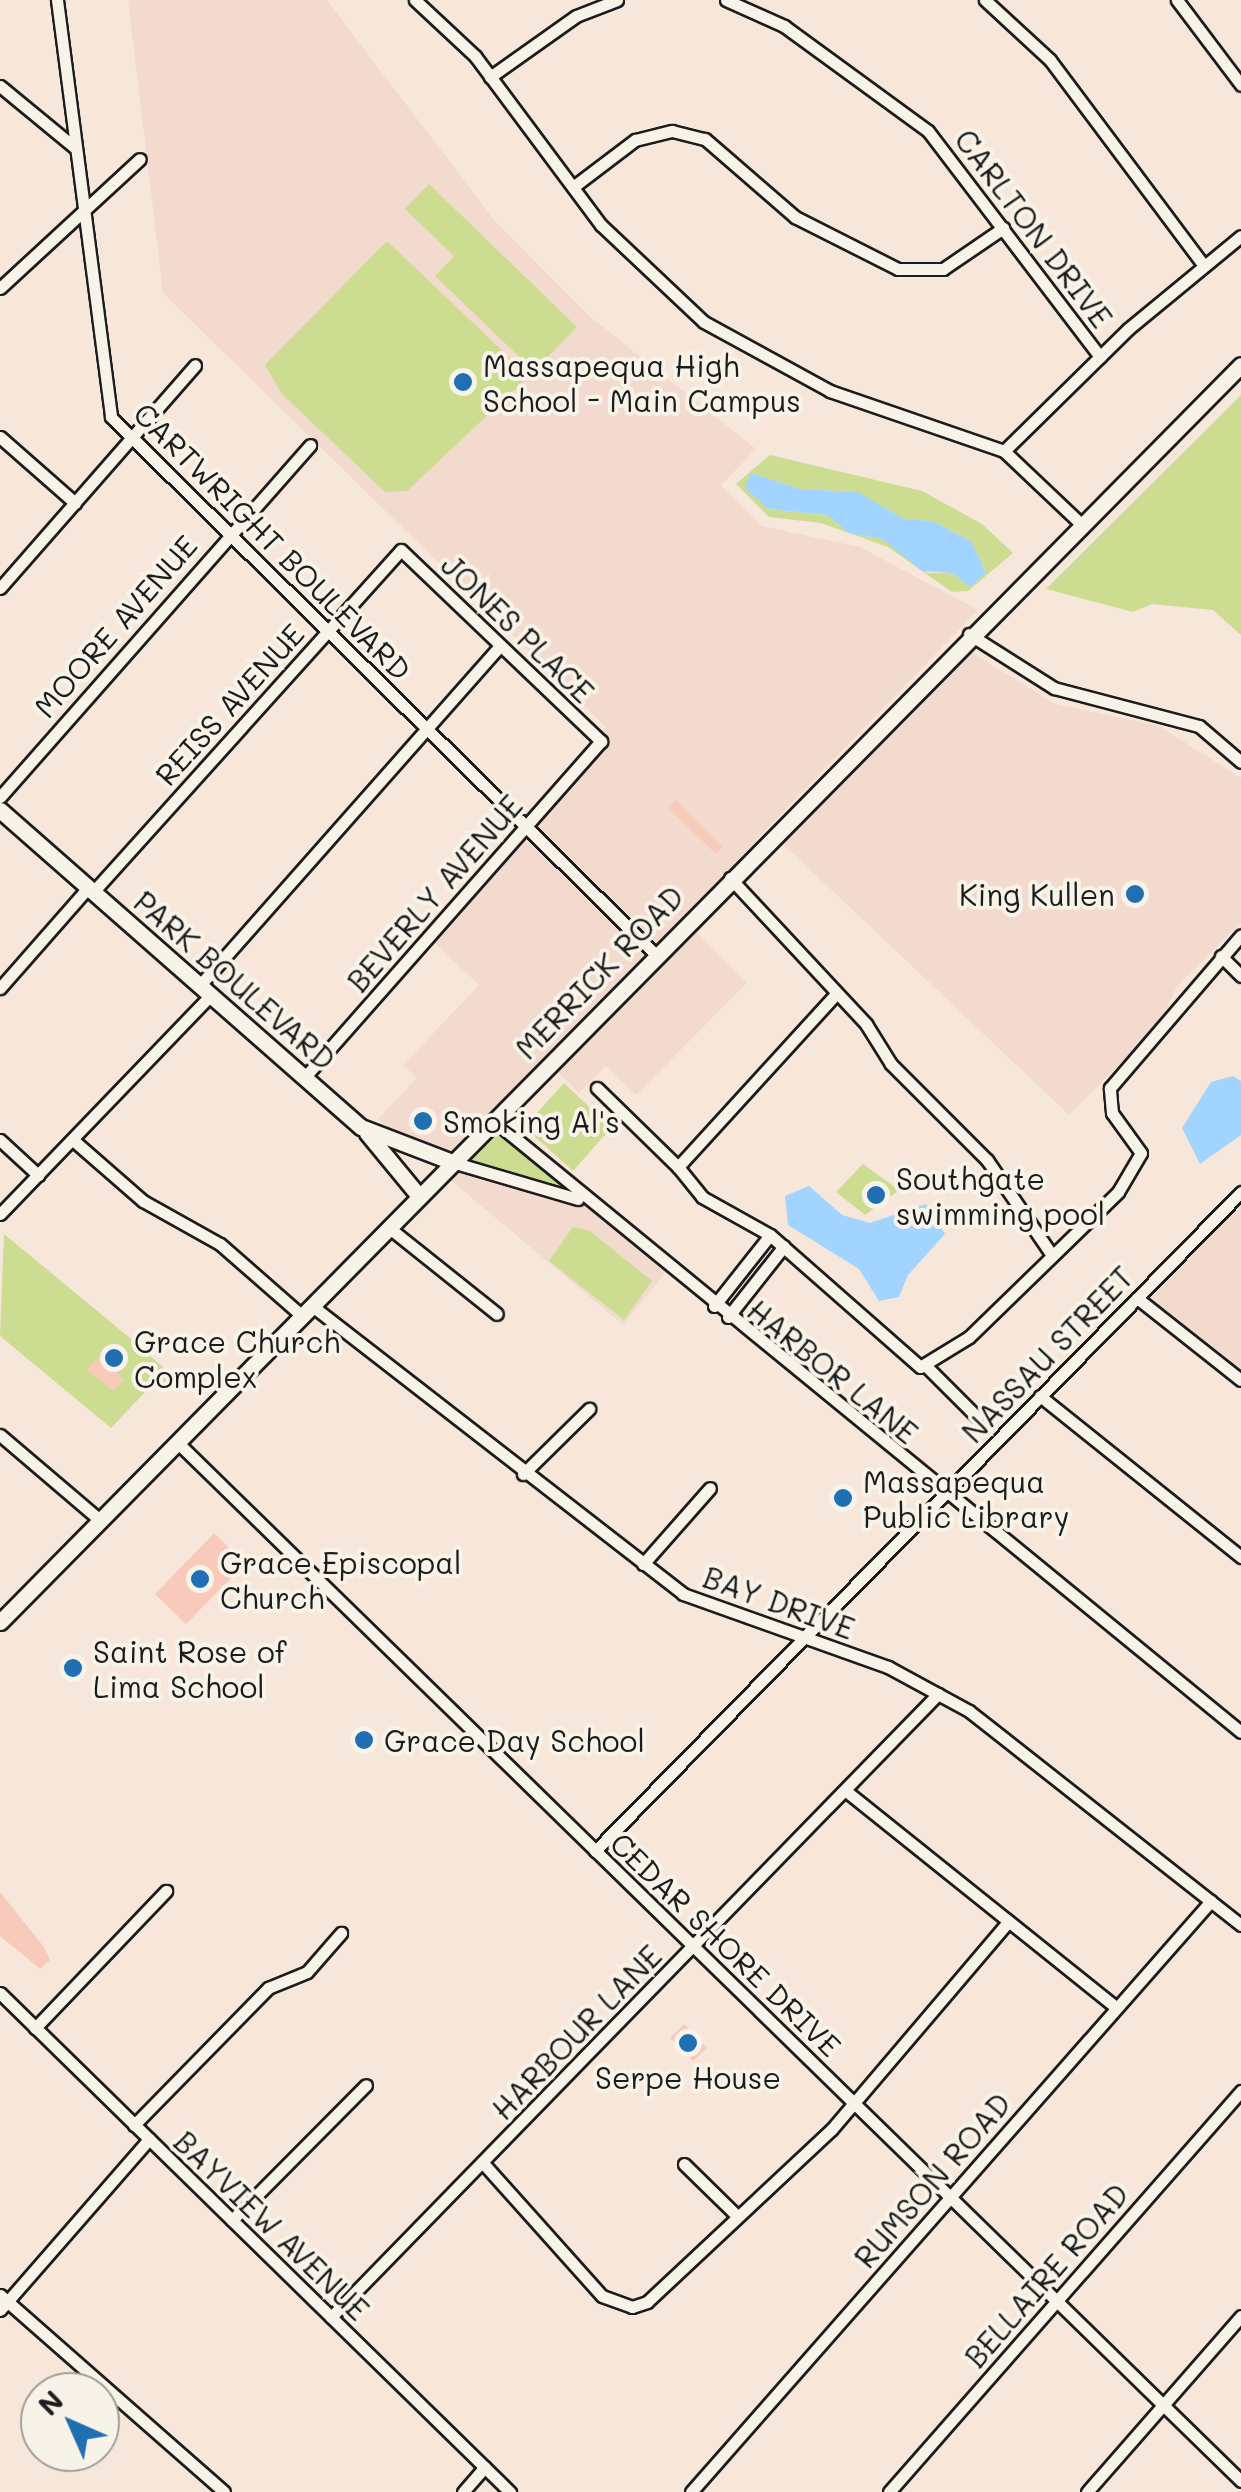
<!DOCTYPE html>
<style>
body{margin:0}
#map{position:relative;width:1241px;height:2492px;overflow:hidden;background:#f7e7db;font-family:Mali,sans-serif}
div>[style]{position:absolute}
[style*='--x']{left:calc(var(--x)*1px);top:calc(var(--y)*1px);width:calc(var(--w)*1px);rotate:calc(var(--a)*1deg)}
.built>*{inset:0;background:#f3dace}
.green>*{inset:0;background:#ccdd91}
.water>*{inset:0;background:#a1d4ff}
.building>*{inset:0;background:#f8cabc}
.roads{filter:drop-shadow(2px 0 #1c1c1c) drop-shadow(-2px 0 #1c1c1c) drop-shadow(0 2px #1c1c1c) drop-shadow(0 -2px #1c1c1c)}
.minor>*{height:11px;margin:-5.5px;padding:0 5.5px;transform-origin:5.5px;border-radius:5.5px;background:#f7f3e8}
.major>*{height:15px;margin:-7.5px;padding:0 7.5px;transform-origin:7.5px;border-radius:7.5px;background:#f7f3e8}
.dots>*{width:28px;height:28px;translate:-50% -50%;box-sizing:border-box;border:5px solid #f7f3e8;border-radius:50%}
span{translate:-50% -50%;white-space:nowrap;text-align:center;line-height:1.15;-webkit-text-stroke:8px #f7f3e8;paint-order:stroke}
.street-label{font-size:30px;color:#1c1c1c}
.poi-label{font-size:30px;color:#1c1c1c}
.left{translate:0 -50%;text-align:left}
.right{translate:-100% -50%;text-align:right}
.north{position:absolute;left:20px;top:2372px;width:100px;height:100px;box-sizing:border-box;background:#f7f3e8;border:2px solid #9f9d96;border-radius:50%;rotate:315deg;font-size:28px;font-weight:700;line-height:40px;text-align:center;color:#1c1c1c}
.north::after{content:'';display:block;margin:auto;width:35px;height:45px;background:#1f6fb2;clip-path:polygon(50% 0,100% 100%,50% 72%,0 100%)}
</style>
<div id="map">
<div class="built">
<div style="clip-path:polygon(128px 0,327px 0,494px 220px,588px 315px,756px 449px,721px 485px,762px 526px,860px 547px,978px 610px,756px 840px,770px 858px,697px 933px,747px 983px,636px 1095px,606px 1066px,579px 1093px,550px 1065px,496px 1120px,669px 1268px,623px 1325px,378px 1119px,417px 1078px,403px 1065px,479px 985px,422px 931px,606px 727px,163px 293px)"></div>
<div style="clip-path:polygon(971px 652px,1055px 704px,1159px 726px,1241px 778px,1241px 923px,1177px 986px,1160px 1023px,1069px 1115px,783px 844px)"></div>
<div style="clip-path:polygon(1241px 1196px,1241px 1377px,1141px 1297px)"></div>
</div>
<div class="green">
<div style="clip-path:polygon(429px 184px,577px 327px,534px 371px,435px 276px,454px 256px,405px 209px)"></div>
<div style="clip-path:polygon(387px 241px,529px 376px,407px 491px,385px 492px,282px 394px,265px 365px)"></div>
<div style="clip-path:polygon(1241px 395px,1241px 635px,1213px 610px,1152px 604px,1133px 612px,1046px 589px)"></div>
<div style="clip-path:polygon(evenodd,770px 455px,922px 491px,982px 524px,1013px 553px,968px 591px,952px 592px,888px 547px,821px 523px,769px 517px,736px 484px,770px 455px,751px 473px,800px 489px,857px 492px,904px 519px,932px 521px,971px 541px,986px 573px,970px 587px,952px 573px,928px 573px,882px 539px,849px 533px,827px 515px,768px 509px,751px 473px)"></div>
<div style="clip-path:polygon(564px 1083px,611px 1128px,573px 1171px,524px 1127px)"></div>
<div style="clip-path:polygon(493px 1123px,576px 1197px,455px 1161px)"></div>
<div style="clip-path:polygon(863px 1164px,899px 1190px,865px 1215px,836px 1192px)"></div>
<div style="clip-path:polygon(573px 1227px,590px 1231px,652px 1281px,624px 1320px,549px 1261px)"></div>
<div style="clip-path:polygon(4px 1234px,136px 1343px,175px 1378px,146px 1391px,111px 1428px,0 1336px)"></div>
</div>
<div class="water">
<div style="clip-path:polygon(751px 473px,800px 489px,858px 492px,904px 519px,932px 521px,971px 541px,986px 573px,970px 587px,952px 573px,922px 571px,882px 539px,849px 533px,827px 515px,768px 509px,745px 488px)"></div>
<div style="clip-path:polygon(1233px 1076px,1241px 1081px,1241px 1135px,1200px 1164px,1182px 1128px,1211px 1082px)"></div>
<div style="clip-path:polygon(809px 1186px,842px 1215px,870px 1223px,926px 1204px,945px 1234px,908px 1275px,899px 1297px,879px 1301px,859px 1269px,788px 1225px,785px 1196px)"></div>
</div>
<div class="building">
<div style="clip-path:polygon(676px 800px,723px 847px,716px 854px,668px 808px)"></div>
<div style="clip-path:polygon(101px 1355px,124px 1380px,113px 1391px,87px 1370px)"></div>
<div style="clip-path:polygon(214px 1533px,245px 1564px,186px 1624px,155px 1594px)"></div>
<div style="clip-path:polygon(0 1892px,44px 1947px,50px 1960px,40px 1969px,0 1936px)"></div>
<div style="clip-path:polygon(684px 2024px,707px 2048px,693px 2061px,670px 2038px)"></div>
</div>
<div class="roads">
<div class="minor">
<div style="--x:57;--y:0;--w:420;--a:82.6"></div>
<div style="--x:111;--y:417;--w:766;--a:44.63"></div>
<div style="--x:415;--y:0;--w:82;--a:43"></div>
<div style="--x:475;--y:56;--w:211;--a:53.3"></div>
<div style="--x:601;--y:225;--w:141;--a:43.3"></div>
<div style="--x:704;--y:322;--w:144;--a:28.7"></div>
<div style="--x:830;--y:391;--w:184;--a:19"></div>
<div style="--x:1004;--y:451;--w:105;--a:43.5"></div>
<div style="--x:726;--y:0;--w:64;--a:24.1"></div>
<div style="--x:784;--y:26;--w:178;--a:36.1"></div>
<div style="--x:928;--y:131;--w:284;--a:52.7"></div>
<div style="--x:985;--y:0;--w:88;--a:42.7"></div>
<div style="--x:1050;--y:60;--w:257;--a:53.2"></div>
<div style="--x:1177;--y:0;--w:106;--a:53"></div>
<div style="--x:490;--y:77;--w:105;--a:-35.3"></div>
<div style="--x:576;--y:16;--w:44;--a:-21.3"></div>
<div style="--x:0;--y:86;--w:96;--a:39.5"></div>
<div style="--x:573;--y:187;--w:78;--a:-37.2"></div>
<div style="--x:635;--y:140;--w:38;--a:-14"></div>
<div style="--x:672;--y:131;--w:34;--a:14"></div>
<div style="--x:705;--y:139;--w:119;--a:40.9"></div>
<div style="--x:795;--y:217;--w:115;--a:26.8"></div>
<div style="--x:898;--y:269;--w:45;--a:0"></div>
<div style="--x:943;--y:269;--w:73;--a:-34.3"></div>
<div style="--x:0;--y:288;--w:190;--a:-42.7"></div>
<div style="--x:0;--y:437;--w:100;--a:41.3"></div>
<div style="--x:1004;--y:451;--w:174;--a:-44.5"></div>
<div style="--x:1128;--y:329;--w:146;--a:-39.5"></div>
<div style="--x:0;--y:588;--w:296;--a:-48.8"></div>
<div style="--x:969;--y:634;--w:101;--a:32.4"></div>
<div style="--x:1054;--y:688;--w:150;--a:14.7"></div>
<div style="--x:1199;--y:726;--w:55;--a:40.6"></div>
<div style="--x:0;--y:797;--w:469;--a:-48.6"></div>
<div style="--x:730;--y:878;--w:200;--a:47"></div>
<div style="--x:866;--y:1024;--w:47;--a:58"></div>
<div style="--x:891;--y:1064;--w:136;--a:45"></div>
<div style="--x:987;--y:1160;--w:110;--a:55.7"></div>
<div style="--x:93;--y:892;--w:460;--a:-48"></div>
<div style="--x:401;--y:550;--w:277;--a:43.7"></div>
<div style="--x:601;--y:741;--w:448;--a:131.4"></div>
<div style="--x:1221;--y:956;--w:28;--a:45"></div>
<div style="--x:200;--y:985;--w:453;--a:-48.5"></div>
<div style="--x:0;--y:988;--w:133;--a:-48.7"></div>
<div style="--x:835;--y:995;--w:233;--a:132.4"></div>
<div style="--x:678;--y:1167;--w:38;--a:51"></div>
<div style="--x:702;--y:1197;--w:78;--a:29.2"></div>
<div style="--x:770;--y:1235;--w:200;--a:41.3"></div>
<div style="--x:920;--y:1367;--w:57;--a:-31.5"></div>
<div style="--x:969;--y:1337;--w:208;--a:-44.2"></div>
<div style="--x:1118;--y:1192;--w:45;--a:-59.5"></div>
<div style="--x:1141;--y:1153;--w:49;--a:-125.9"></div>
<div style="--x:1112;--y:1113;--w:25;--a:-95"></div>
<div style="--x:1110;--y:1088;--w:201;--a:-49.4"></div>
<div style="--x:597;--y:1088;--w:113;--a:44.3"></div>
<div style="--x:493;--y:1120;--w:966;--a:39.29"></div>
<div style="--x:0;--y:1140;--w:52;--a:42.6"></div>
<div style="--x:73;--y:1140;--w:93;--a:41.1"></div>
<div style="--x:143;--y:1201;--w:88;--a:29.2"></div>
<div style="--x:220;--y:1244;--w:108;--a:41.2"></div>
<div style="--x:452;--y:1162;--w:131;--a:16.4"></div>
<div style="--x:0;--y:1214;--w:304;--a:-46.1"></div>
<div style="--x:388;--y:1227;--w:139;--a:38.6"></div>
<div style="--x:1137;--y:1298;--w:132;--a:38.3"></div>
<div style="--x:311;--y:1305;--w:471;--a:37.8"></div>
<div style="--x:683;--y:1594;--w:218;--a:19.6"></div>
<div style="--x:888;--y:1667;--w:92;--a:28.5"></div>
<div style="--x:969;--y:1711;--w:346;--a:38.2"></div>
<div style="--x:714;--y:1306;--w:90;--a:-51.7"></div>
<div style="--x:728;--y:1317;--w:90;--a:-51.7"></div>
<div style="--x:926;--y:1366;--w:72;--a:45"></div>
<div style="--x:1040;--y:1396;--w:258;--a:38.7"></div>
<div style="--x:0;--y:1435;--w:131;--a:40.4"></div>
<div style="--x:177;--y:1442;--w:1487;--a:44.32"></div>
<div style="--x:523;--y:1474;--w:93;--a:-44.6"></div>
<div style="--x:643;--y:1564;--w:101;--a:-48.6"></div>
<div style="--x:846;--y:1791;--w:346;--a:38.7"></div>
<div style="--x:595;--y:1851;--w:923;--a:-45.57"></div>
<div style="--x:0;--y:1993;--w:714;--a:44.38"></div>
<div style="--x:35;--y:2028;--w:190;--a:-46.3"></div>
<div style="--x:134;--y:2125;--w:192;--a:-45.6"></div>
<div style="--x:268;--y:1988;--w:42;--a:-22.3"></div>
<div style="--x:307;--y:1972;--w:52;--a:-48.9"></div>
<div style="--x:483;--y:2163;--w:178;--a:48.2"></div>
<div style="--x:602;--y:2296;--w:32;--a:20"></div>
<div style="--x:632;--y:2307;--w:16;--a:-18"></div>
<div style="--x:647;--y:2302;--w:252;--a:-43.1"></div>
<div style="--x:831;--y:2130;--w:273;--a:-49.6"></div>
<div style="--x:684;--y:2164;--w:71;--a:44.4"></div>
<div style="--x:232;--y:2220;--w:190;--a:-45.2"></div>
<div style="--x:0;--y:2295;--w:298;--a:41.3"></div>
<div style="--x:0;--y:2310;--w:227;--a:-48.9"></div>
<div style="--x:331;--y:2317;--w:870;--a:-45.75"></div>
<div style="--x:463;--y:2492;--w:33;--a:-49"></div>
<div style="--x:691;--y:2492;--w:787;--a:-48.66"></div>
<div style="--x:889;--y:2492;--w:534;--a:-48.72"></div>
<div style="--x:1087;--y:2492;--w:234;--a:-48.8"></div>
</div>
<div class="major">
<div style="--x:0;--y:810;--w:480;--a:41.3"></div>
<div style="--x:361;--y:1127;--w:97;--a:21"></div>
<div style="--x:367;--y:1133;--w:82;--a:50.5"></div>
<div style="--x:0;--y:1622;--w:1766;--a:-45.37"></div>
</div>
</div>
<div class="dots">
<div style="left:463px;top:382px;background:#1f6fb2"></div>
<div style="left:1135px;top:894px;background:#1f6fb2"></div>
<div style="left:423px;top:1121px;background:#1f6fb2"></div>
<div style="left:876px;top:1195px;background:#1f6fb2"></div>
<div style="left:114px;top:1358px;background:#1f6fb2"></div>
<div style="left:843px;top:1498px;background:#1f6fb2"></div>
<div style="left:200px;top:1579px;background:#1f6fb2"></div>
<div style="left:73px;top:1668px;background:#1f6fb2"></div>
<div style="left:364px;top:1740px;background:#1f6fb2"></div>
<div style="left:688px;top:2043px;background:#1f6fb2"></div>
</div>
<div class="street-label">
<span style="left:1034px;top:228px;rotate:53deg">CARLTON DRIVE</span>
<span style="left:273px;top:541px;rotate:45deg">CARTWRIGHT BOULEVARD</span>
<span style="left:115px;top:626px;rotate:-49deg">MOORE AVENUE</span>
<span style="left:518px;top:628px;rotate:44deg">JONES PLACE</span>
<span style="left:229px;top:704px;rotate:-48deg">REISS AVENUE</span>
<span style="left:434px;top:893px;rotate:-49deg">BEVERLY AVENUE</span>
<span style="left:599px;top:972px;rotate:-46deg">MERRICK ROAD</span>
<span style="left:235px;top:980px;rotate:41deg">PARK BOULEVARD</span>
<span style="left:1047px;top:1354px;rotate:-46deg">NASSAU STREET</span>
<span style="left:833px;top:1371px;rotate:39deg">HARBOR LANE</span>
<span style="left:779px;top:1602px;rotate:20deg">BAY DRIVE</span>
<span style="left:726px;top:1944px;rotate:44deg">CEDAR SHORE DRIVE</span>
<span style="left:576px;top:2032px;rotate:-46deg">HARBOUR LANE</span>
<span style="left:932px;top:2180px;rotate:-49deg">RUMSON ROAD</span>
<span style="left:272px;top:2225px;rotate:44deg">BAYVIEW AVENUE</span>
<span style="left:1046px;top:2275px;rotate:-49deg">BELLAIRE ROAD</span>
</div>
<div class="poi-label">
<span class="left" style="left:483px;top:382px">Massapequa High<br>School - Main Campus</span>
<span class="right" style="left:1115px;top:894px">King Kullen</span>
<span class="left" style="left:443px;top:1121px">Smoking Al's</span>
<span class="left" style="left:896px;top:1195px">Southgate<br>swimming pool</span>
<span class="left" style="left:134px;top:1358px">Grace Church<br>Complex</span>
<span class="left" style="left:863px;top:1498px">Massapequa<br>Public Library</span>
<span class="left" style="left:220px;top:1579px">Grace Episcopal<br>Church</span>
<span class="left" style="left:93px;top:1668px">Saint Rose of<br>Lima School</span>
<span class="left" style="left:384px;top:1740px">Grace Day School</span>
<span style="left:688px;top:2077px">Serpe House</span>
</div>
<div class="north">N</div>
</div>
